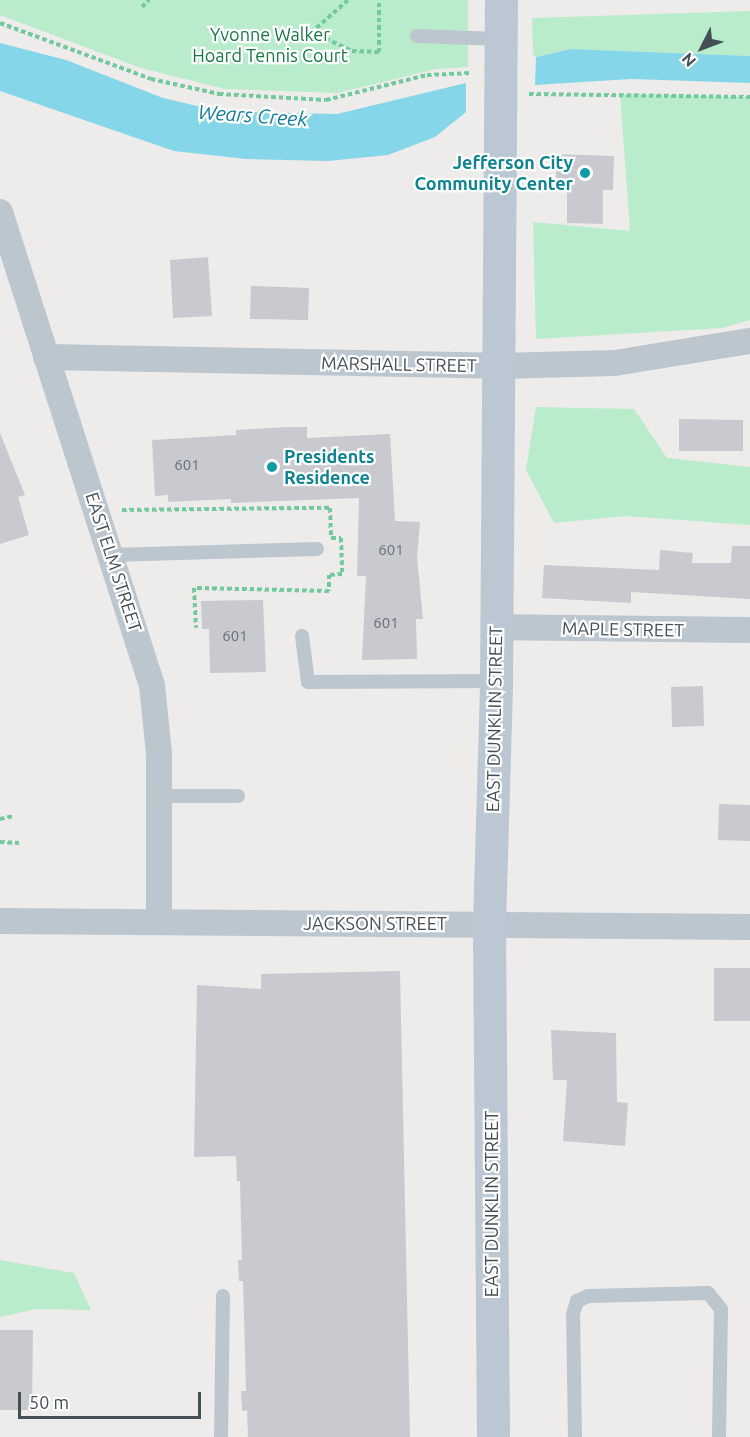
<!DOCTYPE html>
<style>
body{margin:0}
#map{position:relative;width:750px;height:1437px;overflow:hidden;background:#eeebeb;font-family:Ubuntu,sans-serif}
div>[style]{position:absolute}
[style*='--x']{left:calc(var(--x)*1px);top:calc(var(--y)*1px);width:calc(var(--w)*1px);rotate:calc(var(--a)*1deg)}
.green>*{inset:0;background:#b8eccb}
.water>*{inset:0;background:#86d6e9}
.building>*{inset:0;background:#c8cad0}
.path>*{height:4px;margin-top:-2px;transform-origin:0;background:repeating-linear-gradient(90deg,#72c99c 0 4.5px,transparent 0 7.5px)}
.lane>*{height:14px;margin:-7px;padding:0 7px;transform-origin:7px;border-radius:7px;background:#bcc6ce}
.street>*{height:26px;margin:-13px;padding:0 13px;transform-origin:13px;border-radius:13px;background:#bcc6ce}
.secondary>*{height:33px;margin:-16.5px;padding:0 16.5px;transform-origin:16.5px;border-radius:16.5px;background:#bbc7d2}
.dots>*{width:16px;height:16px;translate:-50% -50%;box-sizing:border-box;border:3px solid #fff;border-radius:50%}
span{translate:-50% -50%;white-space:nowrap;text-align:center;line-height:1.15;-webkit-text-stroke:4.5px #fff;paint-order:stroke}
.number-label{font-size:15px;color:#656e76}
.number-label span{-webkit-text-stroke-width:0}
.park-label{font-size:18px;color:#187645}
.culture-label{font-size:18px;color:#0d838f;font-weight:700}
.right{translate:-100% -50%;text-align:right}
.left{translate:0 -50%;text-align:left}
.street-label{font-size:18px;color:#444f58}
.water-label{font-size:20px;color:#0f7f99;font-style:italic}
.north{position:absolute;left:672px;top:18px;width:60px;height:60px;-webkit-text-stroke:4px #fff;paint-order:stroke;rotate:228deg;font-size:16px;font-weight:700;line-height:24px;text-align:center;color:#444f58}
.north::after{content:'';display:block;margin:auto;width:21px;height:27px;background:#444f58;clip-path:polygon(50% 0,100% 100%,50% 72%,0 100%)}
.scale{position:absolute;left:18px;top:1392px;width:183px;height:27px;box-sizing:border-box;border:3px solid #444f58;border-top:0;padding-left:8px;font-size:18px;line-height:21px;white-space:nowrap;color:#444f58;-webkit-text-stroke:4px #fff;paint-order:stroke}
</style>
<div id="map">
<div class="green">
<div style="clip-path:polygon(0 0,468px 0,468px 67px,436px 69px,338px 93px,225px 89px,141px 68px,0 15px)"></div>
<div style="clip-path:polygon(750px 11px,750px 56px,571px 49px,536px 57px,533px 54px,532px 18px)"></div>
<div style="clip-path:polygon(620px 94px,750px 97px,750px 320px,722px 328px,536px 339px,533px 222px,630px 231px)"></div>
<div style="clip-path:polygon(536px 407px,634px 409px,667px 458px,750px 467px,750px 525px,626px 516px,554px 523px,526px 470px)"></div>
<div style="clip-path:polygon(0 1260px,74px 1273px,91px 1310px,36px 1309px,0 1317px)"></div>
</div>
<div class="water">
<div style="clip-path:polygon(0 43px,66px 60px,163px 98px,197px 106px,250px 112px,337px 114px,466px 83px,466px 112px,435px 137px,388px 155px,328px 161px,246px 159px,174px 151px,0 91px)"></div>
<div style="clip-path:polygon(571px 49px,750px 56px,750px 83px,631px 79px,535px 85px,536px 57px)"></div>
</div>
<div class="building">
<div style="clip-path:polygon(556px 154px,614px 156px,613px 190px,603px 190px,603px 224px,567px 223px,567px 191px,556px 191px)"></div>
<div style="clip-path:polygon(208px 257px,212px 316px,173px 318px,170px 260px)"></div>
<div style="clip-path:polygon(251px 286px,309px 288px,308px 320px,250px 319px)"></div>
<div style="clip-path:polygon(679px 419px,743px 420px,743px 451px,679px 451px)"></div>
<div style="clip-path:polygon(287px 427px,307px 427px,307px 438px,390px 434px,395px 521px,420px 522px,417px 557px,423px 619px,416px 619px,417px 659px,362px 660px,366px 576px,357px 576px,359px 498px,231px 503px,231px 499px,168px 502px,168px 495px,155px 496px,152px 440px,236px 435px,236px 430px)"></div>
<div style="clip-path:polygon(0 433px,25px 495px,18px 497px,29px 535px,0 544px)"></div>
<div style="clip-path:polygon(732px 546px,750px 546px,750px 599px,631px 592px,631px 603px,542px 598px,544px 565px,659px 570px,660px 550px,693px 553px,692px 563px,731px 563px)"></div>
<div style="clip-path:polygon(263px 600px,266px 672px,210px 673px,209px 629px,202px 629px,201px 601px)"></div>
<div style="clip-path:polygon(703px 686px,704px 726px,672px 727px,671px 687px)"></div>
<div style="clip-path:polygon(719px 804px,750px 805px,750px 841px,718px 840px)"></div>
<div style="clip-path:polygon(714px 968px,750px 968px,750px 1021px,714px 1021px)"></div>
<div style="clip-path:polygon(400px 971px,410px 1437px,248px 1437px,247px 1410px,242px 1411px,241px 1391px,246px 1391px,243px 1281px,239px 1281px,238px 1260px,242px 1260px,240px 1181px,237px 1181px,236px 1156px,194px 1157px,197px 985px,261px 989px,261px 974px)"></div>
<div style="clip-path:polygon(551px 1030px,616px 1033px,617px 1102px,628px 1103px,625px 1146px,563px 1141px,567px 1080px,553px 1080px)"></div>
<div style="clip-path:polygon(0 1330px,33px 1330px,32px 1410px,0 1410px)"></div>
</div>
<div class="path">
<div style="--x:348;--y:0;--w:48;--a:138.4"></div>
<div style="--x:312;--y:32;--w:44;--a:25.4"></div>
<div style="--x:352;--y:51;--w:27;--a:2"></div>
<div style="--x:379;--y:52;--w:52;--a:-90"></div>
<div style="--x:142;--y:7;--w:10;--a:-45"></div>
<div style="--x:0;--y:23;--w:161;--a:20.3"></div>
<div style="--x:151;--y:79;--w:70;--a:12.4"></div>
<div style="--x:219;--y:94;--w:107;--a:3.2"></div>
<div style="--x:326;--y:100;--w:104;--a:-13.9"></div>
<div style="--x:427;--y:75;--w:45;--a:-2.5"></div>
<div style="--x:529;--y:94;--w:221;--a:0.8"></div>
<div style="--x:122;--y:510;--w:208;--a:-0.6"></div>
<div style="--x:330;--y:508;--w:30;--a:88"></div>
<div style="--x:331;--y:538;--w:10;--a:0"></div>
<div style="--x:341;--y:538;--w:36;--a:88"></div>
<div style="--x:342;--y:574;--w:13;--a:176"></div>
<div style="--x:329;--y:575;--w:16;--a:90"></div>
<div style="--x:329;--y:591;--w:135;--a:-178.7"></div>
<div style="--x:194;--y:588;--w:40;--a:87.1"></div>
<div style="--x:0;--y:819;--w:13;--a:-13"></div>
<div style="--x:0;--y:842;--w:19;--a:3"></div>
</div>
<div class="lane">
<div style="--x:417;--y:36;--w:83;--a:2.1"></div>
<div style="--x:112;--y:555;--w:205;--a:-1.7"></div>
<div style="--x:302;--y:636;--w:46;--a:82.6"></div>
<div style="--x:308;--y:682;--w:188;--a:-0.3"></div>
<div style="--x:159;--y:796;--w:79;--a:0"></div>
<div style="--x:221;--y:1437;--w:141;--a:-89.2"></div>
<div style="--x:575;--y:1437;--w:123;--a:-90.9"></div>
<div style="--x:573;--y:1314;--w:14;--a:-73"></div>
<div style="--x:577;--y:1301;--w:12;--a:-24"></div>
<div style="--x:588;--y:1296;--w:120;--a:-1.4"></div>
<div style="--x:708;--y:1293;--w:21;--a:51"></div>
<div style="--x:721;--y:1309;--w:128;--a:90.9"></div>
</div>
<div class="street">
<div style="--x:0;--y:212;--w:497;--a:72.2"></div>
<div style="--x:152;--y:685;--w:69;--a:84.2"></div>
<div style="--x:159;--y:754;--w:168;--a:90"></div>
<div style="--x:46;--y:357;--w:451;--a:1.1"></div>
<div style="--x:497;--y:366;--w:118;--a:-1.5"></div>
<div style="--x:615;--y:363;--w:137;--a:-9.3"></div>
<div style="--x:496;--y:627;--w:254;--a:0.7"></div>
<div style="--x:0;--y:921;--w:750;--a:0.46"></div>
</div>
<div class="secondary">
<div style="--x:493;--y:1437;--w:514;--a:-90.45"></div>
<div style="--x:489;--y:923;--w:242;--a:-88.3"></div>
<div style="--x:496;--y:681;--w:681;--a:-89.58"></div>
</div>
<div class="dots">
<div style="left:585px;top:173px;background:#0f9aa8"></div>
<div style="left:272px;top:467px;background:#0f9aa8"></div>
</div>
<div class="number-label">
<span style="left:187px;top:465px">601</span>
<span style="left:391px;top:550px">601</span>
<span style="left:386px;top:623px">601</span>
<span style="left:235px;top:636px">601</span>
</div>
<div class="park-label">
<span style="left:270px;top:45px">Yvonne Walker<br>Hoard Tennis Court</span>
</div>
<div class="culture-label">
<span class="right" style="left:573px;top:173px">Jefferson City<br>Community Center</span>
<span class="left" style="left:284px;top:467px">Presidents<br>Residence</span>
</div>
<div class="street-label">
<span style="left:399px;top:364px;rotate:1deg">MARSHALL STREET</span>
<span style="left:114px;top:562px;rotate:72deg">EAST ELM STREET</span>
<span style="left:623px;top:629px;rotate:1deg">MAPLE STREET</span>
<span style="left:494px;top:719px;rotate:-89deg">EAST DUNKLIN STREET</span>
<span style="left:375px;top:923px">JACKSON STREET</span>
<span style="left:491px;top:1204px;rotate:-90deg">EAST DUNKLIN STREET</span>
</div>
<div class="water-label">
<span style="left:253px;top:115px;rotate:4deg">Wears Creek</span>
</div>
<div class="north">N</div>
<div class="scale">50 m</div>
</div>
